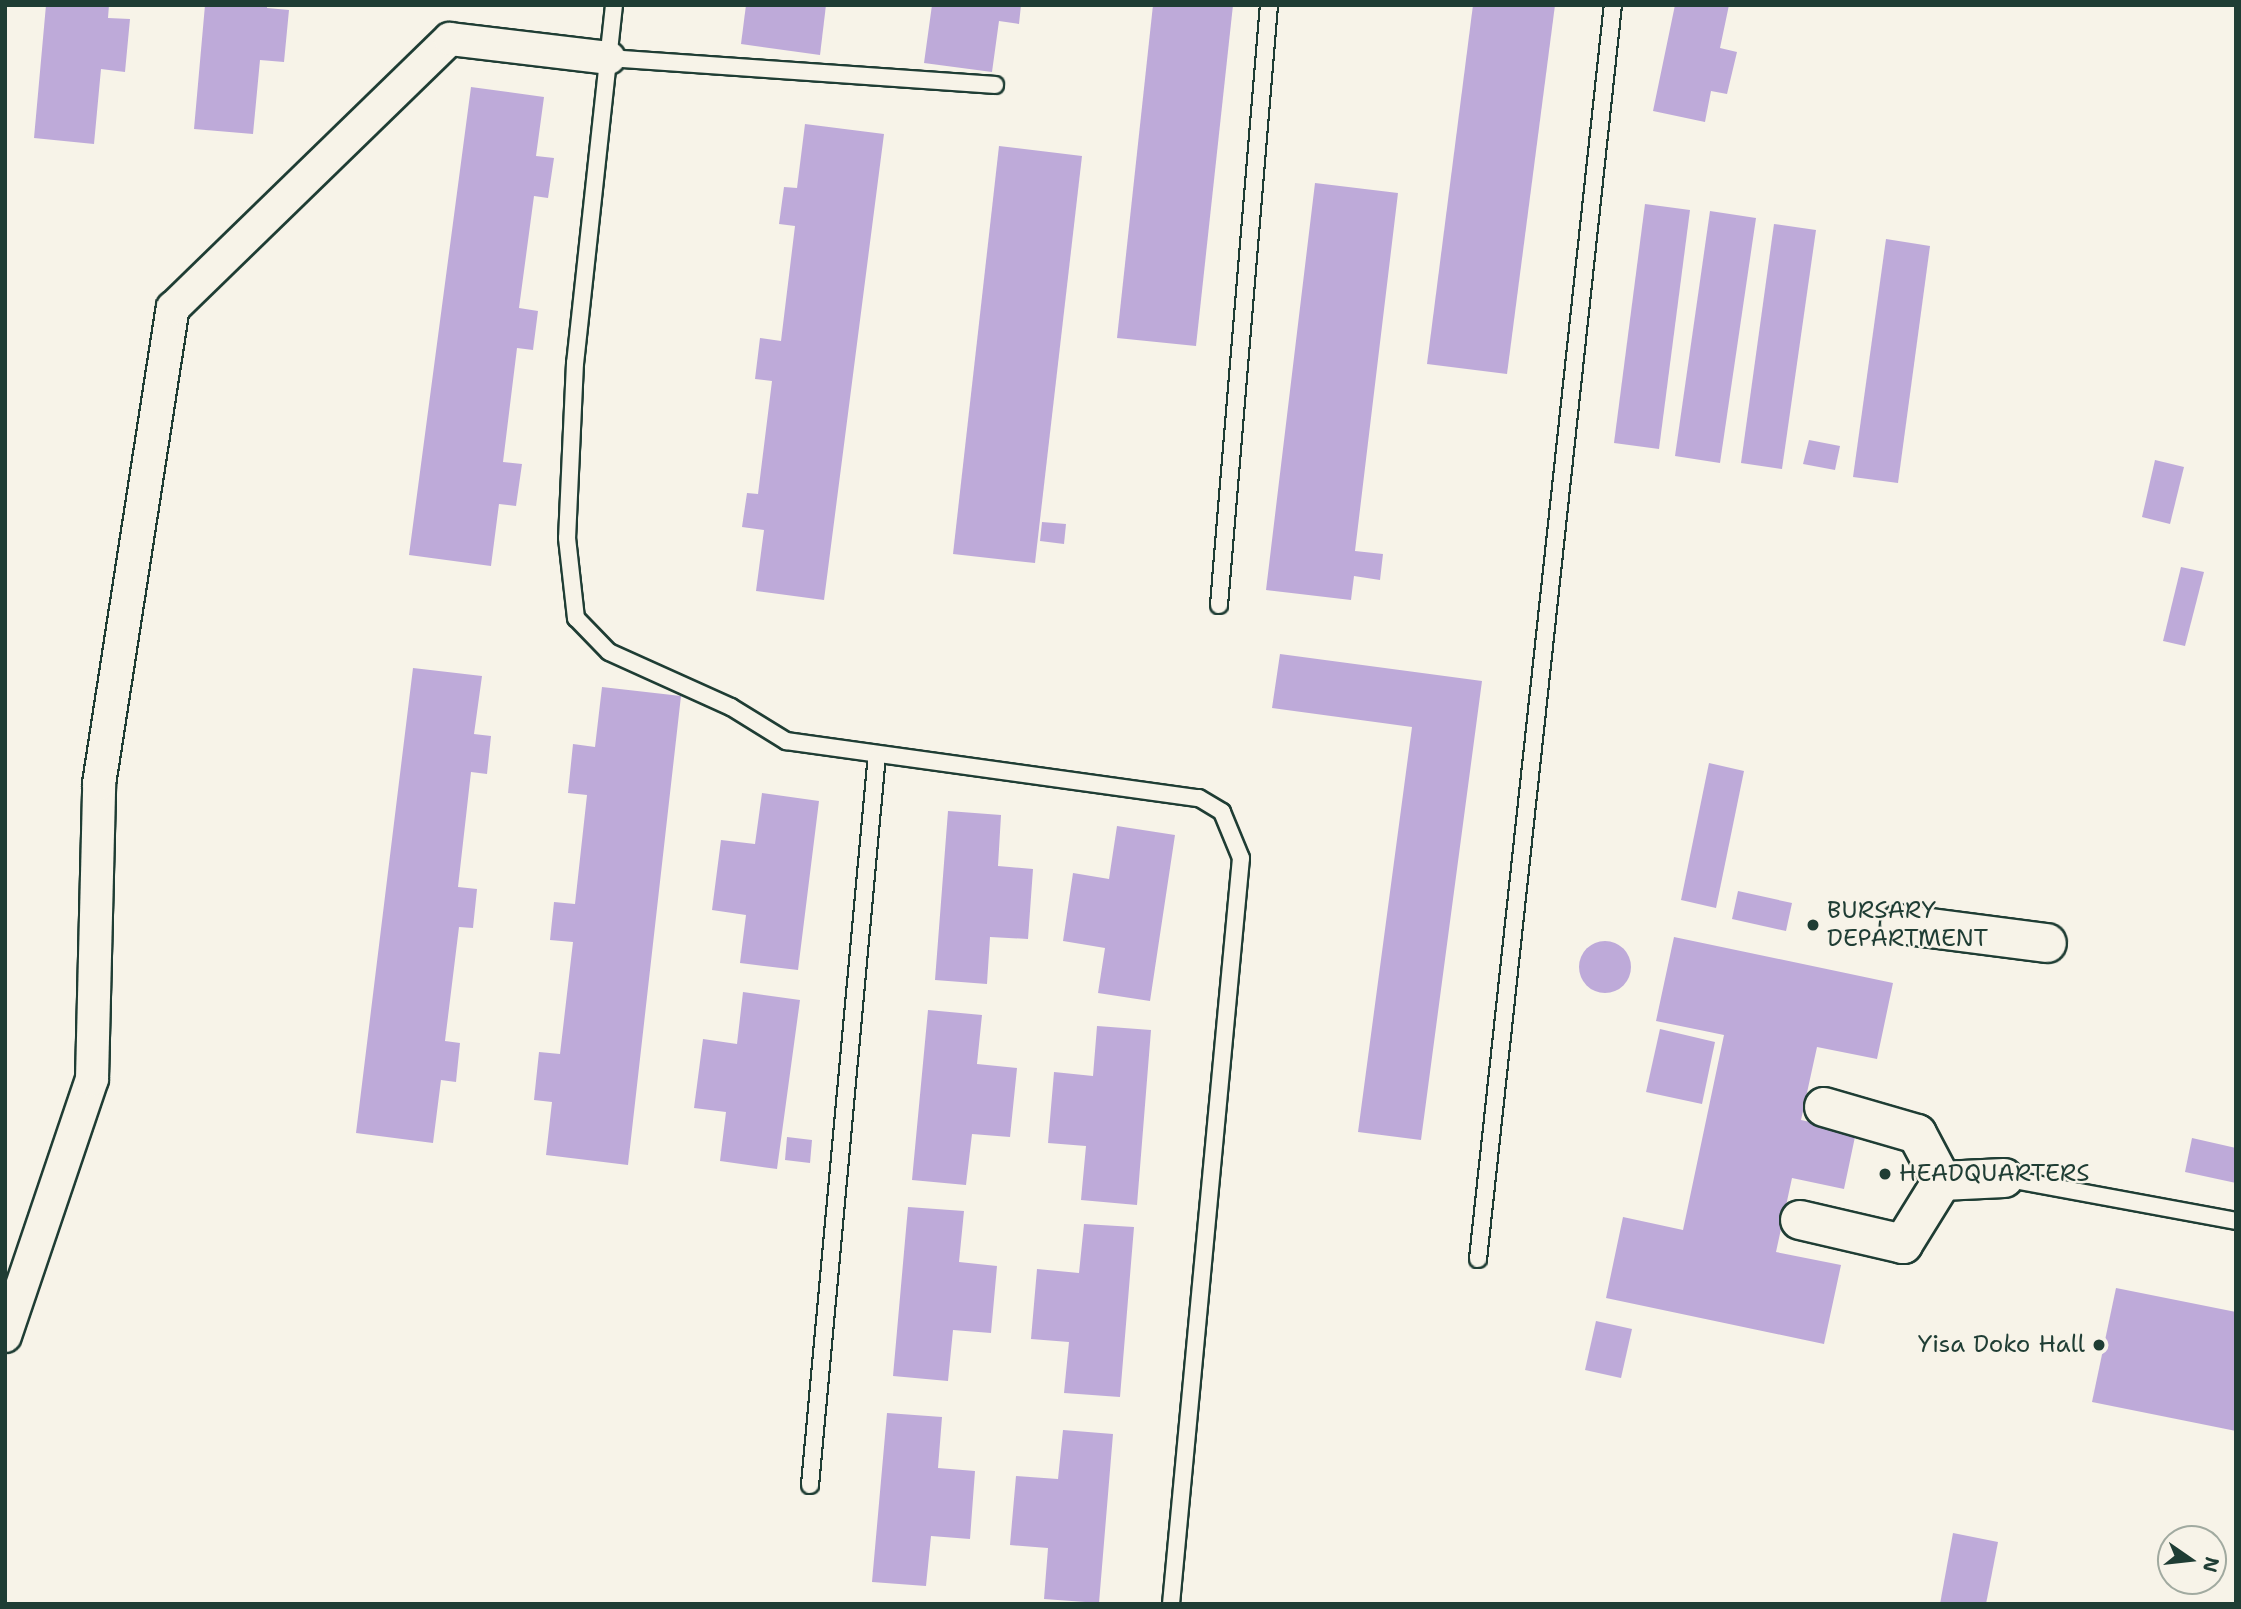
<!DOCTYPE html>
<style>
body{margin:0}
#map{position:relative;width:2241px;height:1609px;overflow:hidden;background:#f7f3e8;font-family:"Shantell Sans",sans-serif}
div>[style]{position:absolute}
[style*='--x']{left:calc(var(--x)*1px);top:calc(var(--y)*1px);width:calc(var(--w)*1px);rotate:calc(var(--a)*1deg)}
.building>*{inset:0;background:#beaad9}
.round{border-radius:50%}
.roads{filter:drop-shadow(2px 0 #1f3d34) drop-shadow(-2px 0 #1f3d34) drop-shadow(0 2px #1f3d34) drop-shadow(0 -2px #1f3d34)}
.service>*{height:16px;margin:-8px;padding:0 8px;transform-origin:8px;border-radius:8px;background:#f7f3e8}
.minor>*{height:32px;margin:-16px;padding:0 16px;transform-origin:16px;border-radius:16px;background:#f7f3e8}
.tertiary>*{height:38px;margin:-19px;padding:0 19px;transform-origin:19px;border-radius:19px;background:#f7f3e8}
.dots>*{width:19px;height:19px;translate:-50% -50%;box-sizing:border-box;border:4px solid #f7f3e8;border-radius:50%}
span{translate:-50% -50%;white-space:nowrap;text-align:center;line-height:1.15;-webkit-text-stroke:5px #f7f3e8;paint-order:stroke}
.poi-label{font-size:24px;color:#1f3d34}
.left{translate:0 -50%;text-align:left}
.right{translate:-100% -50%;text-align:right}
.frame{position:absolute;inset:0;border:7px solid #1f3d34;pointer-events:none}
.north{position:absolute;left:2157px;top:1525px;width:70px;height:70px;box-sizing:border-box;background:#f7f3e8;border:2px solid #a1aaa0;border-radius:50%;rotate:104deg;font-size:19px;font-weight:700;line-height:28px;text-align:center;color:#1f3d34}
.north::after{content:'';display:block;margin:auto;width:24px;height:32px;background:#1f3d34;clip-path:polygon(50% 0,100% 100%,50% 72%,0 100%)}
</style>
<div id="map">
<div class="building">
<div style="clip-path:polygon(46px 5px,109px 5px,108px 18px,130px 19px,125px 72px,101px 69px,94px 144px,34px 138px)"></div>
<div style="clip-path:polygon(205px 5px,267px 5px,267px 8px,289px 10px,284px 62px,260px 60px,253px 134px,194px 129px)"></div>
<div style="clip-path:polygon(746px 5px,826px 5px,820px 55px,741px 44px)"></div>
<div style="clip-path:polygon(932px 5px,1021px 5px,1019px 24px,999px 21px,992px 72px,924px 63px)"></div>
<div style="clip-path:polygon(1153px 5px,1233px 5px,1196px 346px,1117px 338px)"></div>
<div style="clip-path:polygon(1473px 5px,1555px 5px,1507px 374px,1427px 364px)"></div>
<div style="clip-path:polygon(1675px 5px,1729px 5px,1720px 48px,1737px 52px,1727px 94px,1711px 91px,1705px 122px,1653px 111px)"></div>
<div style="clip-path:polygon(471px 87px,544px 97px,536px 156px,554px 158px,548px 198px,534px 196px,519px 308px,538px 311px,533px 350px,517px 348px,503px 462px,522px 464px,516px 506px,499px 504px,491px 566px,409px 555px)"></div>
<div style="clip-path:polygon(805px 124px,884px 134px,824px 600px,756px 591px,764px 530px,742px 527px,747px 493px,758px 494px,772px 381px,755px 379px,760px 338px,781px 341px,795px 226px,779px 224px,784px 187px,797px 188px)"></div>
<div style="clip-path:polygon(999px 146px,1082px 156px,1035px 563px,953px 554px)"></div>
<div style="clip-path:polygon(1315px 183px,1398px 193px,1355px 551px,1383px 554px,1380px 580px,1354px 576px,1351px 600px,1266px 590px)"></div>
<div style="clip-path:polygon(1645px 204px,1690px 210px,1659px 449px,1614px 443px)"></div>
<div style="clip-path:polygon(1710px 211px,1756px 218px,1720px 463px,1675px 456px)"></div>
<div style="clip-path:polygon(1774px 224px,1816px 230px,1782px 469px,1741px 463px)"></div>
<div style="clip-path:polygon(1886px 239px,1930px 246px,1898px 483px,1853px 477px)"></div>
<div style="clip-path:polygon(1809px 440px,1840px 446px,1835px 470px,1803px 464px)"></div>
<div style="clip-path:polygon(2155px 460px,2184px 467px,2170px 524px,2142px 517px)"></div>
<div style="clip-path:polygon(1042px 522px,1066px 524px,1064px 544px,1040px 541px)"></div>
<div style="clip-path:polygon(2181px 567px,2204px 572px,2185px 646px,2163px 641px)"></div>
<div style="clip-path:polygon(1280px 654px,1482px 681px,1421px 1140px,1358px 1132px,1412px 727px,1272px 708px)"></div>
<div style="clip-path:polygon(413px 668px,482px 676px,474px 734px,491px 736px,487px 774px,471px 772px,458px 887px,477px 889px,473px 928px,459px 927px,445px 1041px,460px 1043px,456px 1082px,441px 1080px,433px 1143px,356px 1133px)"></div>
<div style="clip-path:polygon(602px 687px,681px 696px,628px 1165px,546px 1155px,552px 1102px,534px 1100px,539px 1052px,560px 1054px,573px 942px,550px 940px,554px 902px,575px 904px,587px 795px,568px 793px,573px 744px,595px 747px)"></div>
<div style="clip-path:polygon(1709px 763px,1744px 771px,1716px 908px,1681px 900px)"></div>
<div style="clip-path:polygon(762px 793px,819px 801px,798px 970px,740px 963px,746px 915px,712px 910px,721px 840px,755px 844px)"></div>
<div style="clip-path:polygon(948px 811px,1001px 815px,998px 866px,1033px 869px,1028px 939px,990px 937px,987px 984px,935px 980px)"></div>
<div style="clip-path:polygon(1117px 826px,1175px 835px,1150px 1001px,1098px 993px,1105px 948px,1063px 941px,1073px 873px,1109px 879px)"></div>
<div style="clip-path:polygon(1738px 891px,1792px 903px,1786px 931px,1732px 919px)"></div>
<div style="clip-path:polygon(1674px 937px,1893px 983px,1877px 1059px,1817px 1047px,1801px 1120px,1856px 1132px,1844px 1189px,1792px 1178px,1776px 1252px,1841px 1265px,1824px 1344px,1606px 1298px,1623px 1217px,1683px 1230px,1724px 1035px,1656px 1021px)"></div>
<div class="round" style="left:1579px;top:941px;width:52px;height:52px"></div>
<div style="clip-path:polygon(743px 992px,800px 1000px,777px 1169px,720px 1161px,726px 1112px,694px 1108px,703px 1039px,737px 1044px)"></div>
<div style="clip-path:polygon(928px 1010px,982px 1015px,977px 1064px,1017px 1068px,1010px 1137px,972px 1134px,966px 1185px,912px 1180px)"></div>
<div style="clip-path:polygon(1097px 1026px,1151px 1030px,1137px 1205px,1081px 1200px,1086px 1146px,1048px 1143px,1054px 1072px,1093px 1076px)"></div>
<div style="clip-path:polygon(1660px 1029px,1715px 1042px,1702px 1104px,1646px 1092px)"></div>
<div style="clip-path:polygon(787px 1137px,812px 1140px,810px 1163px,785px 1160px)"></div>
<div style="clip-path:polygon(2192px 1138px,2236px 1148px,2236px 1183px,2185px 1172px)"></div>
<div style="clip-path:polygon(908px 1207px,964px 1211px,959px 1262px,997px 1266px,991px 1333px,953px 1330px,948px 1381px,893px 1376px)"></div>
<div style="clip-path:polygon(1084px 1224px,1134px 1227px,1120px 1397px,1064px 1393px,1069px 1342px,1031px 1339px,1037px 1269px,1079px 1273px)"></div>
<div style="clip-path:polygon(2116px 1288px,2236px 1312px,2236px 1431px,2092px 1402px)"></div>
<div style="clip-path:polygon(1596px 1321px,1632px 1329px,1621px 1378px,1585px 1370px)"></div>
<div style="clip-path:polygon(887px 1413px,942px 1417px,938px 1468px,975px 1471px,970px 1539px,931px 1536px,926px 1586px,872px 1582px)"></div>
<div style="clip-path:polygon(1063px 1430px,1113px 1434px,1099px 1603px,1044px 1599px,1048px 1548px,1010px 1545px,1016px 1476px,1058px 1479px)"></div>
<div style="clip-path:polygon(1953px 1533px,1998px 1542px,1986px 1604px,1940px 1604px)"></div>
</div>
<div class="roads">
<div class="service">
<div style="--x:614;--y:5;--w:360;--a:96.2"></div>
<div style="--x:575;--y:363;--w:175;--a:92.6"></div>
<div style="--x:567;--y:538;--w:81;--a:83.6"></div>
<div style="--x:576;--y:618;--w:47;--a:45.9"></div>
<div style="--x:609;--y:652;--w:134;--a:24.3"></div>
<div style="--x:731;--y:707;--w:65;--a:31.7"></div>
<div style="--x:786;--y:741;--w:417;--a:7.9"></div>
<div style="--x:1199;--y:798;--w:27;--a:31"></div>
<div style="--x:1222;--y:812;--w:50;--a:67.6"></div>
<div style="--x:1241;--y:858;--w:749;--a:95.36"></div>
<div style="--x:609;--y:58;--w:387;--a:4"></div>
<div style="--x:1219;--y:605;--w:602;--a:-85.24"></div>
<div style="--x:2004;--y:1178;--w:236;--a:10.5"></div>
<div style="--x:1478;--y:1259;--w:1261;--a:-83.86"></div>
<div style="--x:810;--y:1485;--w:733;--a:-84.76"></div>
</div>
<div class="minor">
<div style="--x:5;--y:1336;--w:271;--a:-71.3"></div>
<div style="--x:92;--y:1079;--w:295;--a:-88.6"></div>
<div style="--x:99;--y:784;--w:482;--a:-81.2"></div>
<div style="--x:173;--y:308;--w:386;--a:-44.2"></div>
<div style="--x:450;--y:39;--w:160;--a:6.8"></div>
</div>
<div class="tertiary">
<div style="--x:1900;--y:924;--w:148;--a:7.4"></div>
<div style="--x:1824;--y:1107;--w:97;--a:16.2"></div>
<div style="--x:1917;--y:1134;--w:53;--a:62"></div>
<div style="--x:1942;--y:1181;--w:62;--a:-2.8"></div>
<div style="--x:1800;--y:1220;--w:106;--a:13.1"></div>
<div style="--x:1903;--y:1244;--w:74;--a:-58.2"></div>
</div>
</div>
<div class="dots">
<div style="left:1813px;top:925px;background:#1f3d34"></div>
<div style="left:1885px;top:1174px;background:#1f3d34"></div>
<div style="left:2099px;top:1345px;background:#1f3d34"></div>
</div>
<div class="poi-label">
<span class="left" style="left:1827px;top:925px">BURSARY<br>DEPARTMENT</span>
<span class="left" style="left:1899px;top:1174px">HEADQUARTERS</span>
<span class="right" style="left:2085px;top:1345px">Yisa Doko Hall</span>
</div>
<div class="frame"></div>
<div class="north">N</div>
</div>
